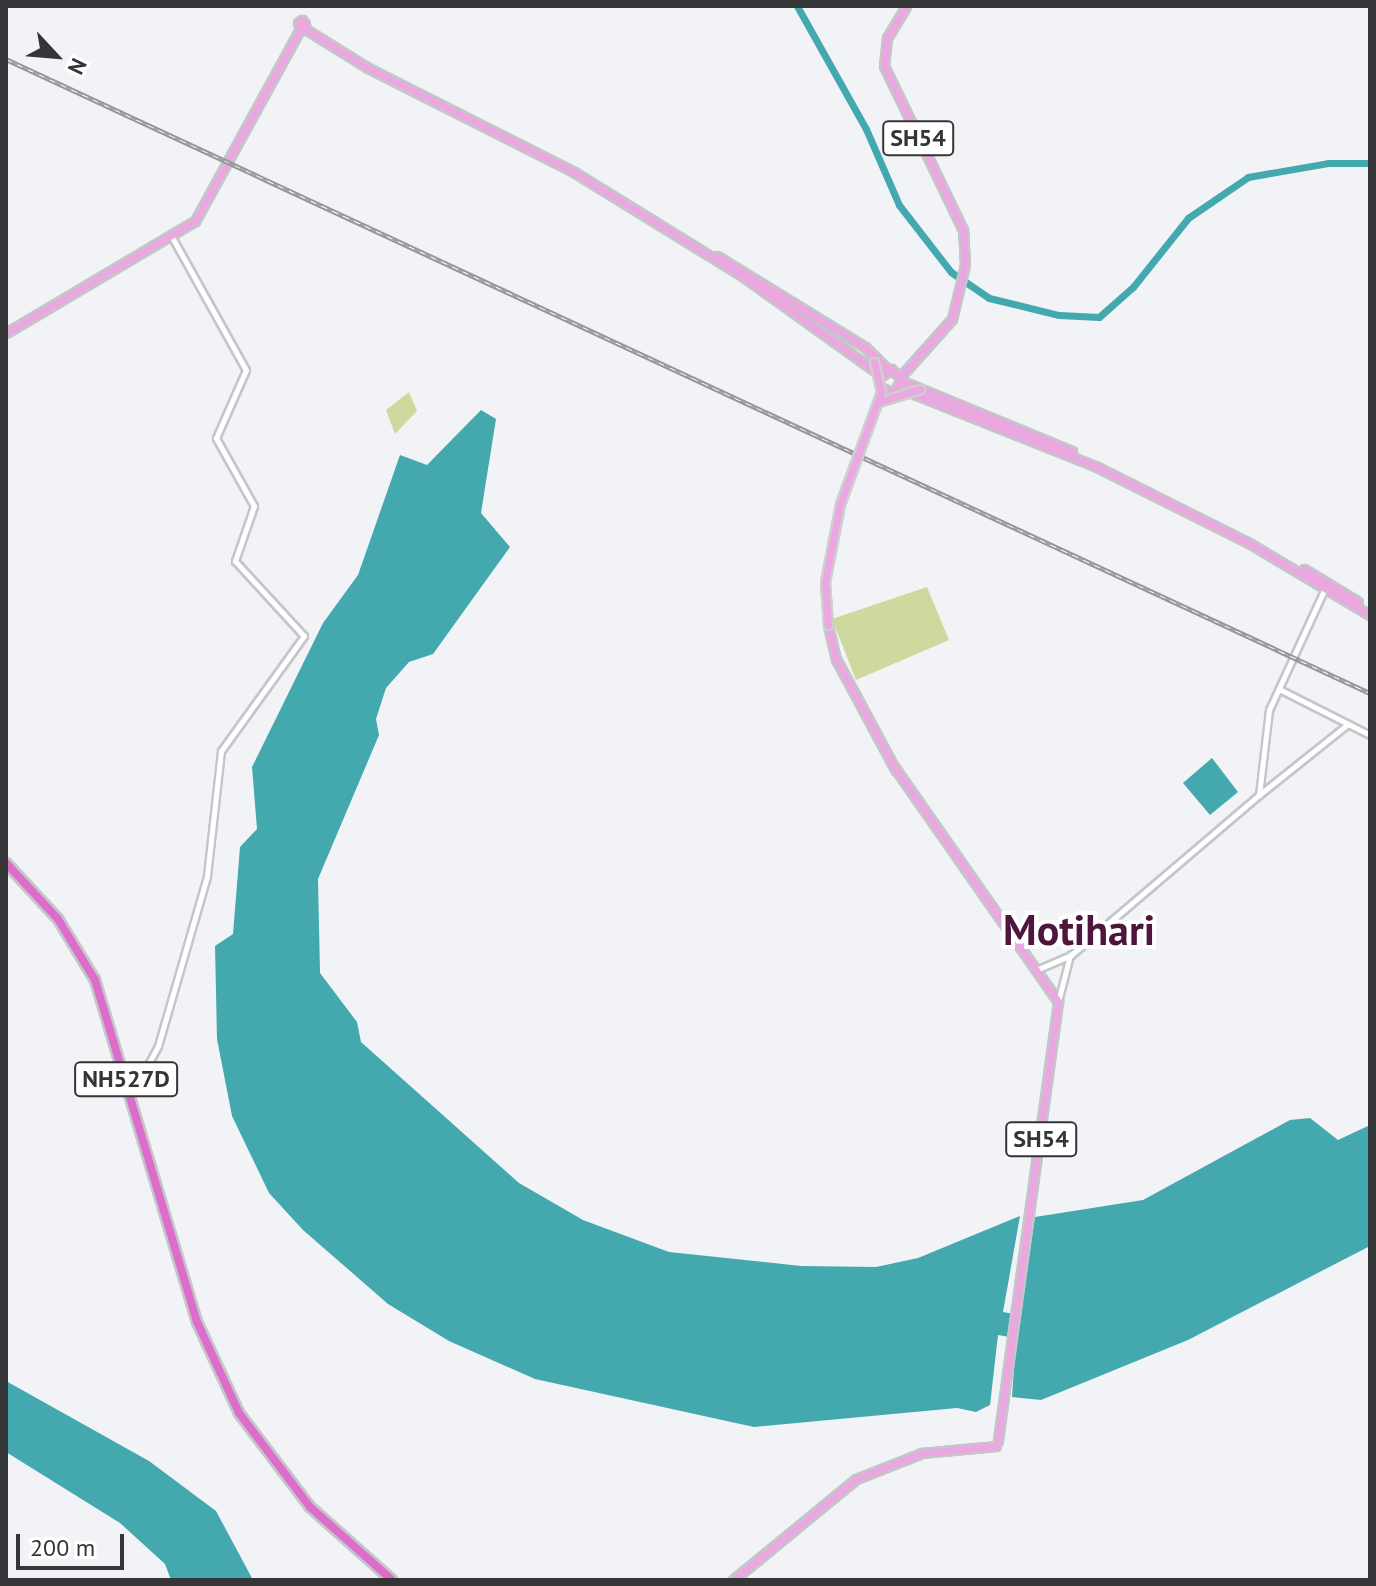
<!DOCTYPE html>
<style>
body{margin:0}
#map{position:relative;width:1376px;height:1586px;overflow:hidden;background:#f1f3f6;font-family:"PT Sans",sans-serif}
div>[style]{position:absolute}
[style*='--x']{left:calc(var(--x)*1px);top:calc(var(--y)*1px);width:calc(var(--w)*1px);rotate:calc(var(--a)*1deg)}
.green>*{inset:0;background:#ced99e}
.water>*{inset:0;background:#43a9af}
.river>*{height:7px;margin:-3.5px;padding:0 3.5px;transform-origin:3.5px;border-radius:3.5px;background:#43a9af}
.roads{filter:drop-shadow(2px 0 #c4c6c9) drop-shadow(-2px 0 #c4c6c9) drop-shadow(0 2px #c4c6c9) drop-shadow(0 -2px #c4c6c9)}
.minor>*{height:5px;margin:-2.5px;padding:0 2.5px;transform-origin:2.5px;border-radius:2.5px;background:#fff}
.major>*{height:7px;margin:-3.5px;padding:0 3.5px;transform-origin:3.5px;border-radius:3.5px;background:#eba7e0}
.highway>*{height:8px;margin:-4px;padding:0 4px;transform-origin:4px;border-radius:4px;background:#dd6dcb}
.rail>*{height:5px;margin-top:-2.5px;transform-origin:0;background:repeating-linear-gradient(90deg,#fff 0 6px,#949698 0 12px);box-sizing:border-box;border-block:2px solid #949698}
.bridges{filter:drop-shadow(2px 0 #cecfcf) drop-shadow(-2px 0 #cecfcf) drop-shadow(0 2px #cecfcf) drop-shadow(0 -2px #cecfcf)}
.major-bridge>*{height:7px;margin:-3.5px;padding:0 3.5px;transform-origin:3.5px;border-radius:3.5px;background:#eba7e0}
span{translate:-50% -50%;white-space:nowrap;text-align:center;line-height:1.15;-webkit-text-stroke:8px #fff;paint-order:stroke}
.shield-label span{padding:2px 6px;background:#fff;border:2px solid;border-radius:6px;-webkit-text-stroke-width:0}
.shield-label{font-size:24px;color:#343536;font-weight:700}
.town-label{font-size:42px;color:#4e153d;font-weight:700}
.frame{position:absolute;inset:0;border:8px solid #343536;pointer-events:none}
.north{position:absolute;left:16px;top:16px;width:80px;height:80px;-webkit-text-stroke:6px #fff;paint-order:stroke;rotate:116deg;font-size:22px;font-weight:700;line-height:32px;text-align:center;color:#343536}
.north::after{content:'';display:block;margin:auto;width:28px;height:36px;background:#343536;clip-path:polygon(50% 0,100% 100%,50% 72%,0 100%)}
.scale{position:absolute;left:16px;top:1534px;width:108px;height:36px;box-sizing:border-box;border:4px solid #343536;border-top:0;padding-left:10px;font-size:24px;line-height:28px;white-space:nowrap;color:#343536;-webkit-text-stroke:6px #fff;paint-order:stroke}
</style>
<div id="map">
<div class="green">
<div style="clip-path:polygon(409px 392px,417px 411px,395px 434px,386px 410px)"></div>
<div style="clip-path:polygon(927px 587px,949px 640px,856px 680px,832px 619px)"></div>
</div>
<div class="water">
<div style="clip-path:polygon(481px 410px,496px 419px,481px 513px,510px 547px,433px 654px,409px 662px,386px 688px,376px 719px,379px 735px,318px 879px,320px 973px,357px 1022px,361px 1042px,519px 1183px,583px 1220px,669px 1252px,801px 1266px,876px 1267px,918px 1258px,1020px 1216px,1003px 1312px,1020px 1315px,1035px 1217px,1143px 1200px,1290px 1120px,1310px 1118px,1338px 1140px,1370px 1125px,1370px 1246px,1188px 1340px,1041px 1400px,1012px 1397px,1016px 1338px,998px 1335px,990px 1405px,976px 1412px,957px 1408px,754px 1427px,535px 1379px,449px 1341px,388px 1304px,303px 1230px,269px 1193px,232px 1116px,217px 1039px,215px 946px,233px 934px,240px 847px,257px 829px,252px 767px,323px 623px,358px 575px,400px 455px,427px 465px)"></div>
<div style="clip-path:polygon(1212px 758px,1238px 792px,1210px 815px,1183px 783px)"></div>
<div style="clip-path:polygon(6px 1381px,149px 1461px,216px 1511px,253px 1580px,171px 1580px,165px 1564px,120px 1523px,6px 1452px)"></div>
</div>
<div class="river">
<div style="--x:797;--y:6;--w:141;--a:60.7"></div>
<div style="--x:866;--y:129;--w:83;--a:66.5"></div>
<div style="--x:899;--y:205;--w:85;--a:52.2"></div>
<div style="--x:951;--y:272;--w:46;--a:34.4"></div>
<div style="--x:989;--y:298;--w:72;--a:13.7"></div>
<div style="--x:1059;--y:315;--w:40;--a:2.9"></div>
<div style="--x:1099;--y:317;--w:45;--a:-41.4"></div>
<div style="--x:1133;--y:287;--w:88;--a:-51.4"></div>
<div style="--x:1188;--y:218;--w:73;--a:-34.3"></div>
<div style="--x:1248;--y:177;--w:81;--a:-9.9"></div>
<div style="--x:1328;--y:163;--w:42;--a:0"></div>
</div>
<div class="roads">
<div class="minor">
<div style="--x:1279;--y:689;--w:102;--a:26.8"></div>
<div style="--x:1259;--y:795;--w:114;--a:-38.6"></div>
<div style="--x:1036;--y:970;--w:38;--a:-23"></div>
<div style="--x:1071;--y:955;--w:247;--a:-40.4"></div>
<div style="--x:1259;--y:795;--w:86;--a:-83.3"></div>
<div style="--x:1269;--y:710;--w:134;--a:-65.3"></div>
<div style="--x:1058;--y:1002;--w:49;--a:-75.7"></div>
<div style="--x:131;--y:1096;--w:57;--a:-61.6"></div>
<div style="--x:158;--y:1046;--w:177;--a:-73.9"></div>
<div style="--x:207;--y:876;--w:126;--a:-83.6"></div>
<div style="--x:221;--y:751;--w:142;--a:-54.2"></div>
<div style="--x:304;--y:636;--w:102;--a:-132.6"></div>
<div style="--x:235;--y:561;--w:58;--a:-70.9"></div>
<div style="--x:254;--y:506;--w:78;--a:-119.2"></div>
<div style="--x:216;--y:438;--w:74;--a:-66.2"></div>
<div style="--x:246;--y:370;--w:150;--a:-119.1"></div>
</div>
<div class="major">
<div style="--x:302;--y:20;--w:5;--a:53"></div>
<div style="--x:305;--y:24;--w:5;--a:143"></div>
<div style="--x:301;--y:27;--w:5;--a:-127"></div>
<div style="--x:298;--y:23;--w:5;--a:-37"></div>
<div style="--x:302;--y:27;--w:78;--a:31.8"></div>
<div style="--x:368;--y:68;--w:231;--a:26.8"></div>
<div style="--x:574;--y:172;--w:196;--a:31.7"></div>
<div style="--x:741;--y:275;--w:165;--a:35.6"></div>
<div style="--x:717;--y:256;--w:174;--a:31.6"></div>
<div style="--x:865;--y:347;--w:33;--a:45"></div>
<div style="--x:6;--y:333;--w:220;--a:-30.7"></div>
<div style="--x:195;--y:221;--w:221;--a:-61.3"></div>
<div style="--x:901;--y:376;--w:76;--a:-48.2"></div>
<div style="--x:952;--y:319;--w:56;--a:-76.5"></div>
<div style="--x:965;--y:265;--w:35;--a:-93"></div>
<div style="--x:963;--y:230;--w:182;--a:-115.7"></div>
<div style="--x:884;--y:66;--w:28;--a:-84"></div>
<div style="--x:887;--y:38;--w:37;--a:-59"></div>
<div style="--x:879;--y:378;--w:15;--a:-37"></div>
<div style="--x:891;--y:369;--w:15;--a:42"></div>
<div style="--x:902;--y:379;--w:17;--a:123"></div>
<div style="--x:893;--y:393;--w:14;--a:-155"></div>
<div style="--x:902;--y:381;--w:184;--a:22.4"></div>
<div style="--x:909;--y:392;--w:202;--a:21.7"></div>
<div style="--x:1097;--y:467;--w:170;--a:26.6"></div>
<div style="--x:1249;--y:543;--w:141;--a:30.8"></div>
<div style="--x:1304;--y:569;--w:63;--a:31.4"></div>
<div style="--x:828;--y:625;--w:35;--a:77"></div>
<div style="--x:836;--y:659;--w:127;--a:61.8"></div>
<div style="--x:895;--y:768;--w:285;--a:55.1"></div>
<div style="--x:1058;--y:1002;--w:443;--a:97.8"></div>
<div style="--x:733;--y:1580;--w:159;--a:-39.4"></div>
<div style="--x:856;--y:1479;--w:71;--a:-21.5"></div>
<div style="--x:922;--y:1453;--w:74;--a:-5.4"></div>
</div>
<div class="highway">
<div style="--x:6;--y:863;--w:76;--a:47.1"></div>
<div style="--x:58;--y:919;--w:71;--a:58.8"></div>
<div style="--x:95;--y:980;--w:357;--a:73.4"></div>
<div style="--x:197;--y:1322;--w:100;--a:65.2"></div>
<div style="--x:239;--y:1413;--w:118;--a:52.9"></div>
<div style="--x:310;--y:1507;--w:110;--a:41.7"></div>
</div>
</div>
<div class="rail">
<div style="--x:6;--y:59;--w:1504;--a:24.93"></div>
</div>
<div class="bridges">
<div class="major-bridge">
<div style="--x:879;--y:402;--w:43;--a:-17.6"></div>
<div style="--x:828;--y:625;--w:43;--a:-94"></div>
<div style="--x:825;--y:582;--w:79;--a:-79.1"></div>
<div style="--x:840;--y:504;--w:119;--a:-69.9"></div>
<div style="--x:881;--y:392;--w:31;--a:-103"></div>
</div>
</div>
<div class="shield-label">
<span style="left:918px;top:138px">SH54</span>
<span style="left:126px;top:1079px">NH527D</span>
<span style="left:1041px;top:1139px">SH54</span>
</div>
<div class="town-label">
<span style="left:1079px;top:930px">Motihari</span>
</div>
<div class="frame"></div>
<div class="north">N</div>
<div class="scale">200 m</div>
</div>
